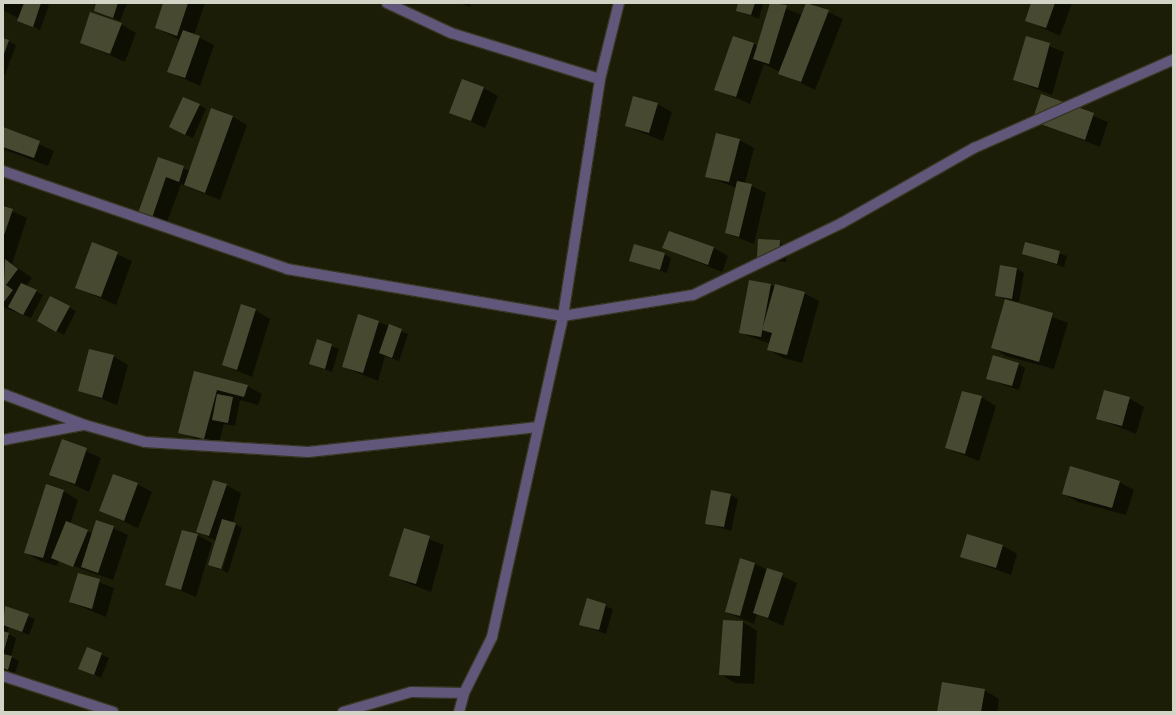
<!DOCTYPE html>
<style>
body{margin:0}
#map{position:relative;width:1176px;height:715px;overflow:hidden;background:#1b1d06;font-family:"Asap Condensed",sans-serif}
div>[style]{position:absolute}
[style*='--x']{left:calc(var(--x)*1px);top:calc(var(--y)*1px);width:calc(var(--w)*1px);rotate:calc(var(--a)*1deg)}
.shadow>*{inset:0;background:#0007}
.building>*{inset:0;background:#474a31}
.roads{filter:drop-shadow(1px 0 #353721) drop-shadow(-1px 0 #353721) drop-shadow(0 1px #353721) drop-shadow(0 -1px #353721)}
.minor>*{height:10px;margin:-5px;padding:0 5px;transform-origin:5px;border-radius:5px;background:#61577a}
span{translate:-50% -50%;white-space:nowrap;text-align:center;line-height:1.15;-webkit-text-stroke:4px #1b1d06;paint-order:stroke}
.frame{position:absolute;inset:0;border:4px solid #d2d4c6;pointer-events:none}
</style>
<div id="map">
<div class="shadow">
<div style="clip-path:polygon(3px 3px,45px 3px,49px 5px,40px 30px,3px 10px)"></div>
<div style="clip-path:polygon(97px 3px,127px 3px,120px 21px,95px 10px)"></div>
<div style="clip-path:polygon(165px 3px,205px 3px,194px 35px,214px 45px,200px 86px,169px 72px,180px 40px,156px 28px)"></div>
<div style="clip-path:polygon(460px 3px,471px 3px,470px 7px)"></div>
<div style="clip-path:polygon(739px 3px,763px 3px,759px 19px,737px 10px)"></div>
<div style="clip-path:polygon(771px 3px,802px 15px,809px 3px,843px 19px,815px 90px,764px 64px,750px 104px,716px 89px,754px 44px,758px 46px)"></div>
<div style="clip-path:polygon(1032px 3px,1072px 3px,1060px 36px,1026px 20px)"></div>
<div style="clip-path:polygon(121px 24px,136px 33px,125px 62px,81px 42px)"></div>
<div style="clip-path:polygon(1026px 37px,1064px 52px,1052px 95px,1014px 80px)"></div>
<div style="clip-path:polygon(3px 39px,16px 45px,5px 75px,3px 75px)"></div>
<div style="clip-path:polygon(483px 88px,498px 96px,485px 128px,451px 112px)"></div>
<div style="clip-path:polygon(1042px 95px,1108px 122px,1100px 147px,1033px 120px)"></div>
<div style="clip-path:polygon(657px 104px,672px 112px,663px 141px,626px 126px)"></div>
<div style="clip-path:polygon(199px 105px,206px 109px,193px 138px,177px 131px)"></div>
<div style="clip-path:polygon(233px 117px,247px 125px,220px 200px,181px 184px,166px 225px,139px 213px,159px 158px,190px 171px)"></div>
<div style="clip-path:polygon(3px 128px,54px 151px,48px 166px,3px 149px)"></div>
<div style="clip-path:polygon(739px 140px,754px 148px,745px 183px,766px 193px,754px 244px,726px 233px,736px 188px,707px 176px)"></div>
<div style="clip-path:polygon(3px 207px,27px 218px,12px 264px,32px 278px,26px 286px,43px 295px,31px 318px,3px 307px)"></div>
<div style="clip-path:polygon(759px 240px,787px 245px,786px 262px,765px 260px)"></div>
<div style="clip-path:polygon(93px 243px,132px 261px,116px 305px,76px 287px)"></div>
<div style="clip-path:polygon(1026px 243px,1067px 256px,1064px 267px,1023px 254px)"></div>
<div style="clip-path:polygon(663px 248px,714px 248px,728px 256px,722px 272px)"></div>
<div style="clip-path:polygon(664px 254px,671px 258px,667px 273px,630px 260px)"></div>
<div style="clip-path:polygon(1017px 269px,1024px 273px,1019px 302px,1013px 302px,1068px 323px,1054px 369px,1006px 356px,992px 347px,1006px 300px,996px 295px)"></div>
<div style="clip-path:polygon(770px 285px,804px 293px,819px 301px,802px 363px,783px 358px,768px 349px,770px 344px,741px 333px)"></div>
<div style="clip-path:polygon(50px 297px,76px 311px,64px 335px,38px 321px)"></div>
<div style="clip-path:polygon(255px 310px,270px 319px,252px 377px,223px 365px)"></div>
<div style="clip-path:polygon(379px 322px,408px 334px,399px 361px,385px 356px,378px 381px,343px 367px)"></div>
<div style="clip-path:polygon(317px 340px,339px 349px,332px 372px,311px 364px)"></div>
<div style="clip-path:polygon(113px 356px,128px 365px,117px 405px,79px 390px)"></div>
<div style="clip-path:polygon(1018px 364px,1025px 368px,1019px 390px,988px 379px)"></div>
<div style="clip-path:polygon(195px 372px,247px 386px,262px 394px,258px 405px,240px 400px,235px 426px,224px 424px,218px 447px,179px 432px)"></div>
<div style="clip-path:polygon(981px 397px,996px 406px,979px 461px,946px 448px)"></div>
<div style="clip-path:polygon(1129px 398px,1144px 407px,1136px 434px,1097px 418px)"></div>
<div style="clip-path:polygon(62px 440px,101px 458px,89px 492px,50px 474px)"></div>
<div style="clip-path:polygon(1119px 482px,1134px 490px,1126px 515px,1078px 502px,1063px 493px)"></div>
<div style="clip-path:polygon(137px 484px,152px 492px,138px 528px,100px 511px)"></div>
<div style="clip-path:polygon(226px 485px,241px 493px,220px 570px,209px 564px,216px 541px,197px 531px)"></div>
<div style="clip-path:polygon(63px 491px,78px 500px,70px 524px,93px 534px,97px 521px,128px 535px,113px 580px,59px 561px,57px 566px,40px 561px,25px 552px)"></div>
<div style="clip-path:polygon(731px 495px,738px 499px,731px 531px,706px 523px)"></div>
<div style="clip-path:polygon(236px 524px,242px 528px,228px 573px,222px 570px)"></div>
<div style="clip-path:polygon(404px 529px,444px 545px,431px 592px,390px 576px)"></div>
<div style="clip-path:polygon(197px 535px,212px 543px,196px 597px,167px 585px)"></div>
<div style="clip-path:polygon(1003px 546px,1017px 554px,1011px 575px,962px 557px)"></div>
<div style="clip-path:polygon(755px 564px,797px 583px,783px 626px,757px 614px,754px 624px,726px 612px)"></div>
<div style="clip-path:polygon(78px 574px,114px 588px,106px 617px,70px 602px)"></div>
<div style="clip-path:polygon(587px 600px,613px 609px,606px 634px,580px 624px)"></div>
<div style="clip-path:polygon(5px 607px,35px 619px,29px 635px,9px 627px,7px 633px,16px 638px,11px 657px,19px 661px,15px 673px,3px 670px,3px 655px,7px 654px,3px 653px)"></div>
<div style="clip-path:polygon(743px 622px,757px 631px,754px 684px,735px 683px,720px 674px)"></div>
<div style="clip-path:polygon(88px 648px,109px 658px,101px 678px,80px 668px)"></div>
<div style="clip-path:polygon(984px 690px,999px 699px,997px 712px,938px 712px)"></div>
</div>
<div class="building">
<div style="clip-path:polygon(24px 3px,41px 3px,33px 27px,17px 21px)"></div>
<div style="clip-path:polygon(96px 3px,118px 3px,113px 18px,94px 11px)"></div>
<div style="clip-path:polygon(163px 3px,188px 3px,177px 36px,155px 28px)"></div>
<div style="clip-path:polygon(738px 3px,755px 3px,751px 15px,736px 11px)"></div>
<div style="clip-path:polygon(770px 3px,787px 5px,769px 64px,753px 59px)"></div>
<div style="clip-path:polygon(806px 3px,829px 10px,801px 82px,778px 74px)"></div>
<div style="clip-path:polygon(1031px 3px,1055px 3px,1046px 28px,1025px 21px)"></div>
<div style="clip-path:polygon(90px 12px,122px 23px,110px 54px,80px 43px)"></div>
<div style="clip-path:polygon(183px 30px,200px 36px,185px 78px,167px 72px)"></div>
<div style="clip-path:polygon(733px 36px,754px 43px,736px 97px,714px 90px)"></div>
<div style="clip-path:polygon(1026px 36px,1050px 43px,1038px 88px,1013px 80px)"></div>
<div style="clip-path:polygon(3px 38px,9px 40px,3px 57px)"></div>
<div style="clip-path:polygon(462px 79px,484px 87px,471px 121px,449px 113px)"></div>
<div style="clip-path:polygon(1041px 94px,1094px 113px,1085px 140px,1032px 121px)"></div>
<div style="clip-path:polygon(633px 96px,658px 103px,649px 133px,625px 126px)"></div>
<div style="clip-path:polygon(183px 97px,200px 104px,185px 135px,169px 127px)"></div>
<div style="clip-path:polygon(211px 108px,233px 116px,205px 193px,184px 185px)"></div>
<div style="clip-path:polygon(3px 127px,40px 141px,34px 158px,3px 147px)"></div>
<div style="clip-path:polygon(716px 133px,740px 139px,729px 182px,705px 177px)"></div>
<div style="clip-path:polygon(158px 157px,184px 166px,179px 182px,166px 177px,152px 218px,138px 213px)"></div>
<div style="clip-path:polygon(737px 181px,752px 184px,739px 237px,725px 233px)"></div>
<div style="clip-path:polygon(3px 206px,13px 209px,3px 238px)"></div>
<div style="clip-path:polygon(669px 231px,714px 247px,708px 265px,662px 248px)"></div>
<div style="clip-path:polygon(758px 239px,780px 240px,779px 259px,757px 257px)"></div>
<div style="clip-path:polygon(92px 242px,118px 252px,101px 297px,75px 288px)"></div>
<div style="clip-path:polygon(1025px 242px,1060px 251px,1057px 264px,1022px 254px)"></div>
<div style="clip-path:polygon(634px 244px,665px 253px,660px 270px,629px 261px)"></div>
<div style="clip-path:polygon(5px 259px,18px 269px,6px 285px,13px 290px,3px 303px)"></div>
<div style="clip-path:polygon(1000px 265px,1017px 268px,1012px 299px,995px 296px)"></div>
<div style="clip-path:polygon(749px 280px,771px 284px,761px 337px,739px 333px)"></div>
<div style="clip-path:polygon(21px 283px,37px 290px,23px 315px,8px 307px)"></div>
<div style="clip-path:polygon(775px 284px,805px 292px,787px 355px,767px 350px,772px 333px,762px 330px)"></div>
<div style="clip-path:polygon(50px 296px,70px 306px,56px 332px,37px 321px)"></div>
<div style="clip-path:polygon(1005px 299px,1053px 313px,1039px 362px,991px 348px)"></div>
<div style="clip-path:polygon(241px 304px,256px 309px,237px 370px,222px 365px)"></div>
<div style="clip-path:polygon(358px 314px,379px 321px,363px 373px,342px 367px)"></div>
<div style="clip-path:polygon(389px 324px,402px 329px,392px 358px,379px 353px)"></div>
<div style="clip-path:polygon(317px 339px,332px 344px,325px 369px,309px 364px)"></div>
<div style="clip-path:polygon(89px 349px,114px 355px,102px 398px,78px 391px)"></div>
<div style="clip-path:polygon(993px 355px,1019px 363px,1012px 386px,986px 379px)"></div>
<div style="clip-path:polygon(194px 371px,248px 385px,244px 397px,217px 390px,204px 439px,178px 433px)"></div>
<div style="clip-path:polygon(1104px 390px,1130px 397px,1122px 426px,1096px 419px)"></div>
<div style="clip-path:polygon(962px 391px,982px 396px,965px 454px,945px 448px)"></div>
<div style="clip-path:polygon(217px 394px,233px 397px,228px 423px,212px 420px)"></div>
<div style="clip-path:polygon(62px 439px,87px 448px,75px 484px,49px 475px)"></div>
<div style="clip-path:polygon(1070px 466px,1120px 481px,1112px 508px,1062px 494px)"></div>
<div style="clip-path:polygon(113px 474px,138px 483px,124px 521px,99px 511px)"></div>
<div style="clip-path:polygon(213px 480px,227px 484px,209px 536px,196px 532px)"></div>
<div style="clip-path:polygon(46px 484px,64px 490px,43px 558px,24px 553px)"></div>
<div style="clip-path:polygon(711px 490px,731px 494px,724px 527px,705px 524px)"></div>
<div style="clip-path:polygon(222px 519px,236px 523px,221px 569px,208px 565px)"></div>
<div style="clip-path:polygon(96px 520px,114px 526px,98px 573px,81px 567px)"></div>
<div style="clip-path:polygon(66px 521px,88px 530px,73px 567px,51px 558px)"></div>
<div style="clip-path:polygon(404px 528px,430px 536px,416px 584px,389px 576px)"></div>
<div style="clip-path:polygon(182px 530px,198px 534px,181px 590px,165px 585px)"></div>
<div style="clip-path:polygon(967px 534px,1003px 545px,996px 568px,960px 557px)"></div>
<div style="clip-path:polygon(740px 558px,755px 563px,740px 616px,725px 612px)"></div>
<div style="clip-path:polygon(767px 568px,783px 573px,768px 618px,753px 613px)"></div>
<div style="clip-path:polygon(78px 573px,100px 579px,92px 609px,69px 602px)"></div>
<div style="clip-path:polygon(587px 598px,606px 604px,599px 630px,579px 625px)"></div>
<div style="clip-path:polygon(5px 606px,29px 614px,22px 632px,3px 625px)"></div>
<div style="clip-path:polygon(723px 620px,743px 621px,740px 676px,719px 675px)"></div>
<div style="clip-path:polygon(3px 631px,9px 633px,3px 654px,12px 656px,8px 670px,3px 668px)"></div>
<div style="clip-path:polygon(87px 647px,102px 653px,94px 675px,78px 669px)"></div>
<div style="clip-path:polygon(942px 682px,985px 689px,981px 712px,937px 712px)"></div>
</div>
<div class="roads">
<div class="minor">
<div style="--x:387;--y:3;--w:71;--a:25.1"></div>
<div style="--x:451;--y:33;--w:156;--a:17.2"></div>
<div style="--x:3;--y:171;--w:300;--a:19"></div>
<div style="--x:287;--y:269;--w:280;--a:9.7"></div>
<div style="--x:563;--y:316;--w:132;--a:-9.2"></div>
<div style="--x:693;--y:295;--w:165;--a:-25.8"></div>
<div style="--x:842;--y:223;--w:152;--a:-29.6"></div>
<div style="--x:974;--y:148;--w:218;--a:-23.9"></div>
<div style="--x:3;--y:394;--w:88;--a:20.7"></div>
<div style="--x:85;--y:425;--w:62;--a:15.8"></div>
<div style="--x:145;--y:442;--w:163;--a:3.5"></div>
<div style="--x:308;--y:452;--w:231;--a:-6.2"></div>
<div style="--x:3;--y:440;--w:81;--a:-10.6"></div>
<div style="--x:3;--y:676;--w:116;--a:18.1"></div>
<div style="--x:343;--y:712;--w:71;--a:-16.4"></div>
<div style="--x:411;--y:692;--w:53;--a:1.1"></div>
<div style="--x:459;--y:712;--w:20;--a:-75"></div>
<div style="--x:464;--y:693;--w:63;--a:-63.4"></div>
<div style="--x:492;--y:637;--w:329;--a:-77.5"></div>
<div style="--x:563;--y:316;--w:240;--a:-81.1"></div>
<div style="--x:600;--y:79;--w:78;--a:-76"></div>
</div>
</div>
<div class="frame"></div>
</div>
